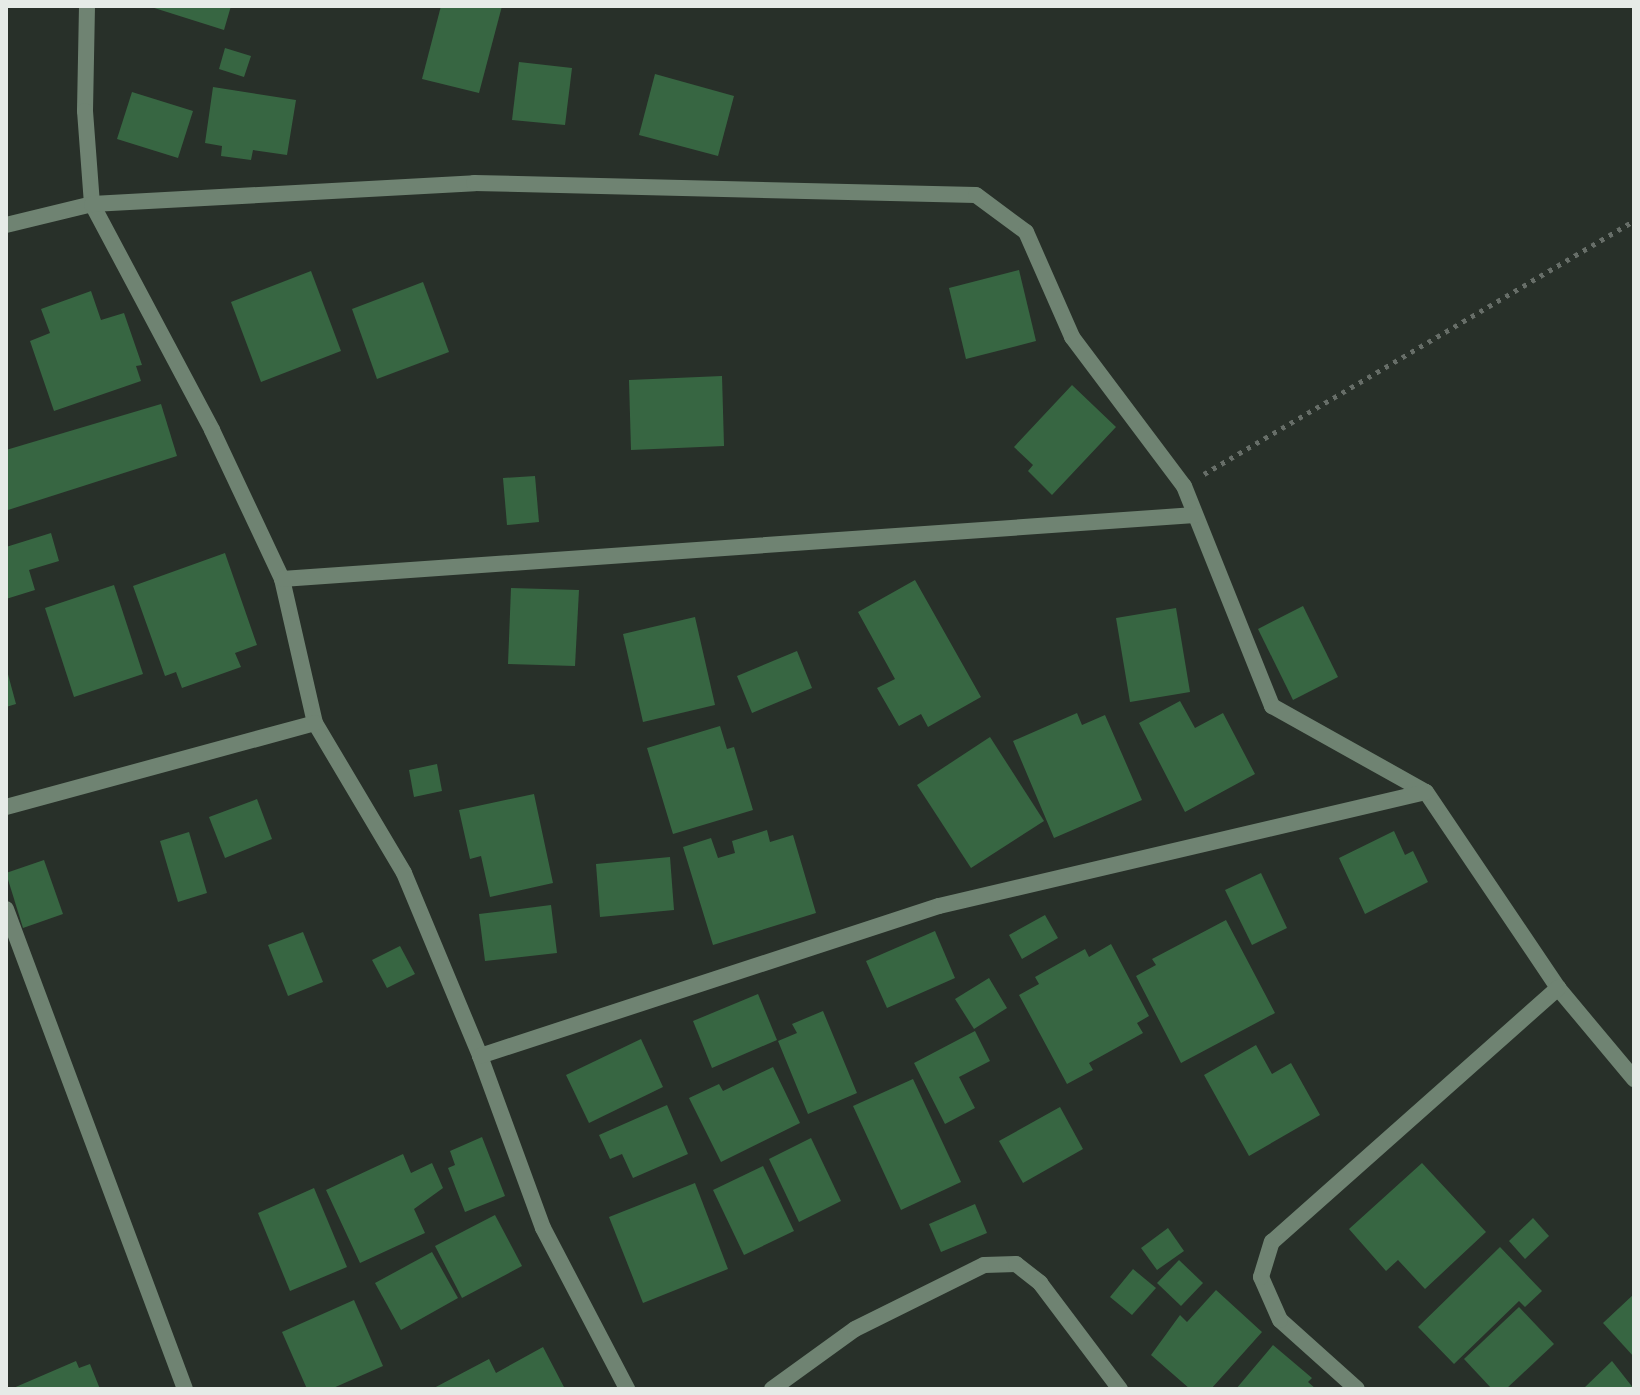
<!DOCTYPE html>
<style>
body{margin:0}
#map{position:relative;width:1640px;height:1395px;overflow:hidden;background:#283029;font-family:Inter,sans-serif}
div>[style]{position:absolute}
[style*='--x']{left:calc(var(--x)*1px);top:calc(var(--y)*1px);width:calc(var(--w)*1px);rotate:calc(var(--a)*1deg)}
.building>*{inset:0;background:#376642}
.path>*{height:5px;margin-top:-2.5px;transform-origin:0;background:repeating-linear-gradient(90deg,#676e68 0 4px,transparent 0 10px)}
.minor>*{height:16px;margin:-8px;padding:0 8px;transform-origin:8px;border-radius:8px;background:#6f8372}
span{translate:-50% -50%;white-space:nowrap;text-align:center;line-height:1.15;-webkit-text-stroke:8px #1e261f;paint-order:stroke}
.frame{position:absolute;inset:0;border:8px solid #e6ebe7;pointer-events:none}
</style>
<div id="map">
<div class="building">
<div style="clip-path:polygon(148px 6px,231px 6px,224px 30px)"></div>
<div style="clip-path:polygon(441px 6px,502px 6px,479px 93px,422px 79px)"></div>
<div style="clip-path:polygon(225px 48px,251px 56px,244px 77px,219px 69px)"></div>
<div style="clip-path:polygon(519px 62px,572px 68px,565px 125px,512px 120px)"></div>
<div style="clip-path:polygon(655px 74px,734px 96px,718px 156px,639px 135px)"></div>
<div style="clip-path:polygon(213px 87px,296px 100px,287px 155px,253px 150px,251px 160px,221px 156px,222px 146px,205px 143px)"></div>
<div style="clip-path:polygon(132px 92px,193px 111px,178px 158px,117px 139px)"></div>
<div style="clip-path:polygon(1019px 270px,1036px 341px,966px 359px,949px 288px)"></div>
<div style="clip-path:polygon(311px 271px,341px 351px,261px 382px,231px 302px)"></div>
<div style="clip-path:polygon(423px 282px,449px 352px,377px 379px,352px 309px)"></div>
<div style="clip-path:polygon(91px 291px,101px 320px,124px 313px,142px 365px,136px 366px,141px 381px,54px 411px,30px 341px,50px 333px,41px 309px)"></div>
<div style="clip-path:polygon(722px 376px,724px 446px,631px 450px,629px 380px)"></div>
<div style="clip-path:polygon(1072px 385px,1116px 427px,1052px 495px,1028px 471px,1033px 465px,1014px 447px)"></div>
<div style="clip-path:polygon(161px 404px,177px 456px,8px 510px,6px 450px)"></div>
<div style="clip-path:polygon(535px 476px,539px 522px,507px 525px,503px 478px)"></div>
<div style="clip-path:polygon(51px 533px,59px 561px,29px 570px,35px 590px,6px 599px,6px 547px)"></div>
<div style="clip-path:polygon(225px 553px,257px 645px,235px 653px,241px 667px,182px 688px,176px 672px,165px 676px,133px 586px)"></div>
<div style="clip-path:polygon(915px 580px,981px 697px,928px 727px,921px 714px,899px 726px,877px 688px,895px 679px,858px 612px)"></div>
<div style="clip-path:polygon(114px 585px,143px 674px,74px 697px,45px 608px)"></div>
<div style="clip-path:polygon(511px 588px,579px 590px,575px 666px,508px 664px)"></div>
<div style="clip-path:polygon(1303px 606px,1338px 677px,1293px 700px,1258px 629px)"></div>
<div style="clip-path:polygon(1176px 608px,1190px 692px,1130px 702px,1116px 618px)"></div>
<div style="clip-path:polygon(695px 617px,715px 705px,643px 722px,623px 634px)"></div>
<div style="clip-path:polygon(797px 651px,812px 688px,752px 713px,737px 676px)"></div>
<div style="clip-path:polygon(6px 667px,16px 704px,6px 707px)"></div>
<div style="clip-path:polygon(1180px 701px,1195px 728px,1223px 713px,1255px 774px,1185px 812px,1139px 723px)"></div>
<div style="clip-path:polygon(1077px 713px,1082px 725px,1105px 715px,1142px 800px,1054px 838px,1013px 741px)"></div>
<div style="clip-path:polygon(720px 726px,727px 749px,734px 747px,753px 810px,673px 834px,647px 748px)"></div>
<div style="clip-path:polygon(990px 737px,1044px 821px,971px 868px,917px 785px)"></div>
<div style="clip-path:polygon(437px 764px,442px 791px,414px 797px,409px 770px)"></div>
<div style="clip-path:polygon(534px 794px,553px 883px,490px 897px,481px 856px,470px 859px,459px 810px)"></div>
<div style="clip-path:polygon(257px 799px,272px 839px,225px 858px,209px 817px)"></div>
<div style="clip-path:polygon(767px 830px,770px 842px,793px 835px,816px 913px,713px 945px,683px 847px,711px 838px,718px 858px,735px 853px,732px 841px)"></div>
<div style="clip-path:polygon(1394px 831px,1405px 855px,1413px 851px,1428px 882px,1365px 914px,1339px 858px)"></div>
<div style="clip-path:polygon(189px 832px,207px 893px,178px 902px,160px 841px)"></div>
<div style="clip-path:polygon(670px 857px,674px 910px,600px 917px,596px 864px)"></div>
<div style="clip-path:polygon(44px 860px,63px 914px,23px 928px,6px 873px)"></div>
<div style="clip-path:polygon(1261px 873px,1287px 928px,1252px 945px,1225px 890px)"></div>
<div style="clip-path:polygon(551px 905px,557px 953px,485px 961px,479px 914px)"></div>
<div style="clip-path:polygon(1045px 915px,1058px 938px,1022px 959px,1009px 935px)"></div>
<div style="clip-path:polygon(1226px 920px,1275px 1013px,1181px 1063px,1136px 976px,1156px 965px,1152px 959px)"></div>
<div style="clip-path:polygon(935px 931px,955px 978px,887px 1008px,866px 961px)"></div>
<div style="clip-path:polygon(303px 932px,323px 982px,288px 996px,268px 945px)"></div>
<div style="clip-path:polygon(1111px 944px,1149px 1016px,1137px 1023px,1143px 1033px,1089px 1063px,1093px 1070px,1067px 1084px,1019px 995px,1039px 984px,1035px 977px,1085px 949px,1089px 957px)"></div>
<div style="clip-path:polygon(400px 946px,415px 974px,387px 988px,372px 960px)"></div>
<div style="clip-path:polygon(989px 978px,1007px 1008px,974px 1029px,955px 999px)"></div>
<div style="clip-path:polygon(758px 994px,777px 1040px,712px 1068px,693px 1021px)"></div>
<div style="clip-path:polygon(823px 1011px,857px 1093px,808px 1114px,778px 1041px,797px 1033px,792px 1024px)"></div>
<div style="clip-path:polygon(975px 1031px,990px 1061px,959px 1077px,975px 1108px,945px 1124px,914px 1063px)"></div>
<div style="clip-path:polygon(641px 1039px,663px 1087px,589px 1123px,566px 1075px)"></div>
<div style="clip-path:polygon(1256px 1045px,1272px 1074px,1291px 1063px,1320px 1115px,1249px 1156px,1204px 1075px)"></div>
<div style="clip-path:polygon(773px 1067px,800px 1123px,721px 1162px,689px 1098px,719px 1084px,723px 1091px)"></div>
<div style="clip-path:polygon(913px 1079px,961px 1182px,901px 1210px,853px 1106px)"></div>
<div style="clip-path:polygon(667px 1105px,688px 1154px,633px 1178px,622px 1154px,610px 1159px,599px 1135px)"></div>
<div style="clip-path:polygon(1060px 1107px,1083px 1149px,1023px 1183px,999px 1141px)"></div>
<div style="clip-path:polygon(482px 1137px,505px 1196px,465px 1212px,448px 1168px,455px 1165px,450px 1151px)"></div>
<div style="clip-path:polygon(811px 1138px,841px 1201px,799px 1222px,769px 1159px)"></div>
<div style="clip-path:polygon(403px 1154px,411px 1173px,432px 1163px,443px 1188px,414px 1209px,425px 1233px,360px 1263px,326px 1190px)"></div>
<div style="clip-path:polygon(1422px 1163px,1486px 1232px,1425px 1289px,1398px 1260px,1386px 1271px,1349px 1229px)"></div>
<div style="clip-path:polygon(763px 1166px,794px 1231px,744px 1255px,713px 1190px)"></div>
<div style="clip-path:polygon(695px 1183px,728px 1269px,643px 1303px,609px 1217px)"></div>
<div style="clip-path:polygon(314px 1188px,347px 1267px,290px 1291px,258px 1213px)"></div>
<div style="clip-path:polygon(975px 1204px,987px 1233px,941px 1252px,929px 1224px)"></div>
<div style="clip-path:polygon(495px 1215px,522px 1266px,462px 1298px,435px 1246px)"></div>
<div style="clip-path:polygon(1533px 1218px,1549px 1236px,1525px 1259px,1509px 1241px)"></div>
<div style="clip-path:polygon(1168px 1228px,1184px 1251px,1157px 1270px,1141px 1248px)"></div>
<div style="clip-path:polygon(1500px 1247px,1542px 1291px,1525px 1307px,1519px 1301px,1454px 1364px,1418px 1327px)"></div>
<div style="clip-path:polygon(432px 1252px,458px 1298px,401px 1330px,375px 1283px)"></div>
<div style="clip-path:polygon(1179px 1260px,1203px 1283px,1181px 1306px,1157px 1283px)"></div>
<div style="clip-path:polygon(1133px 1269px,1156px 1288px,1132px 1315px,1110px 1297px)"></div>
<div style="clip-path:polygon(1216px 1290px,1262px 1332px,1211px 1389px,1190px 1389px,1151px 1355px,1180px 1315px,1187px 1322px)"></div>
<div style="clip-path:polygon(1634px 1294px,1634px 1357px,1603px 1323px)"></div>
<div style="clip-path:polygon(354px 1300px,383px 1366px,331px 1389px,307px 1389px,282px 1332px)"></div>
<div style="clip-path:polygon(1519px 1307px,1554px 1344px,1506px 1389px,1492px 1389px,1464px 1359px)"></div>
<div style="clip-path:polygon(1273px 1345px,1312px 1378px,1308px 1382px,1316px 1389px,1236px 1389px)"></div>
<div style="clip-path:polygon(543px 1347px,565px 1389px,432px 1389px,489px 1359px,496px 1373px)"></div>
<div style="clip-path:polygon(76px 1361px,79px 1368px,90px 1364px,100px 1389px,11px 1389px)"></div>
<div style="clip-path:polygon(1612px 1361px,1634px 1389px,1583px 1389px)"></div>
</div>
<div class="path">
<div style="--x:1204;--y:474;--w:499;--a:-30.5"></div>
</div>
<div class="minor">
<div style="--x:87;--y:6;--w:105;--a:91.1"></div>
<div style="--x:85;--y:111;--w:93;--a:85.7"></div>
<div style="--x:92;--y:204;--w:256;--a:62"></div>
<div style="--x:212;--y:430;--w:165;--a:64.8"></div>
<div style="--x:282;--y:579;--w:148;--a:77.1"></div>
<div style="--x:315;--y:723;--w:174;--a:59.3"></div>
<div style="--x:404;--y:873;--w:198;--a:67.4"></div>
<div style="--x:480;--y:1056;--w:183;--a:69.9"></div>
<div style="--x:543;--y:1228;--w:182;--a:62.4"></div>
<div style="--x:6;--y:225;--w:89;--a:-13.7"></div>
<div style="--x:92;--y:204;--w:383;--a:-3.1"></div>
<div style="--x:474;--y:183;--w:502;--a:1.37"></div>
<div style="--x:976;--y:195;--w:62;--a:36.5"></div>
<div style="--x:1026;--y:232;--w:115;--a:66.3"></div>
<div style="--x:1072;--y:337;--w:186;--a:53.1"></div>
<div style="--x:1184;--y:486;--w:237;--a:68.2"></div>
<div style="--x:1272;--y:706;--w:176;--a:29.2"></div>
<div style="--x:1426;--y:792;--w:236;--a:56"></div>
<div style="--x:1558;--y:988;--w:119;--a:50.1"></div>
<div style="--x:282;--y:579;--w:915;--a:-4.01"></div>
<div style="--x:6;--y:807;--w:320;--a:-15.2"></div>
<div style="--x:6;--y:909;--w:512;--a:69.55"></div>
<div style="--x:480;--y:1056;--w:483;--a:-18.1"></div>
<div style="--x:939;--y:906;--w:500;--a:-13.17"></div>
<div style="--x:772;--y:1389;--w:102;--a:-35.9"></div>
<div style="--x:855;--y:1329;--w:144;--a:-26.4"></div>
<div style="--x:984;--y:1265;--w:32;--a:-2"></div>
<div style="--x:1016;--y:1264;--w:31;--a:38"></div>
<div style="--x:1040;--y:1283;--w:133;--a:53"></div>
<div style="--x:1357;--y:1389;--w:103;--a:-138.1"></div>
<div style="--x:1280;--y:1320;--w:47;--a:-113.8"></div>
<div style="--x:1261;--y:1277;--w:37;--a:-73"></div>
<div style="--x:1272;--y:1242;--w:383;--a:-41.6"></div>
</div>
<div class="frame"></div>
</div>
